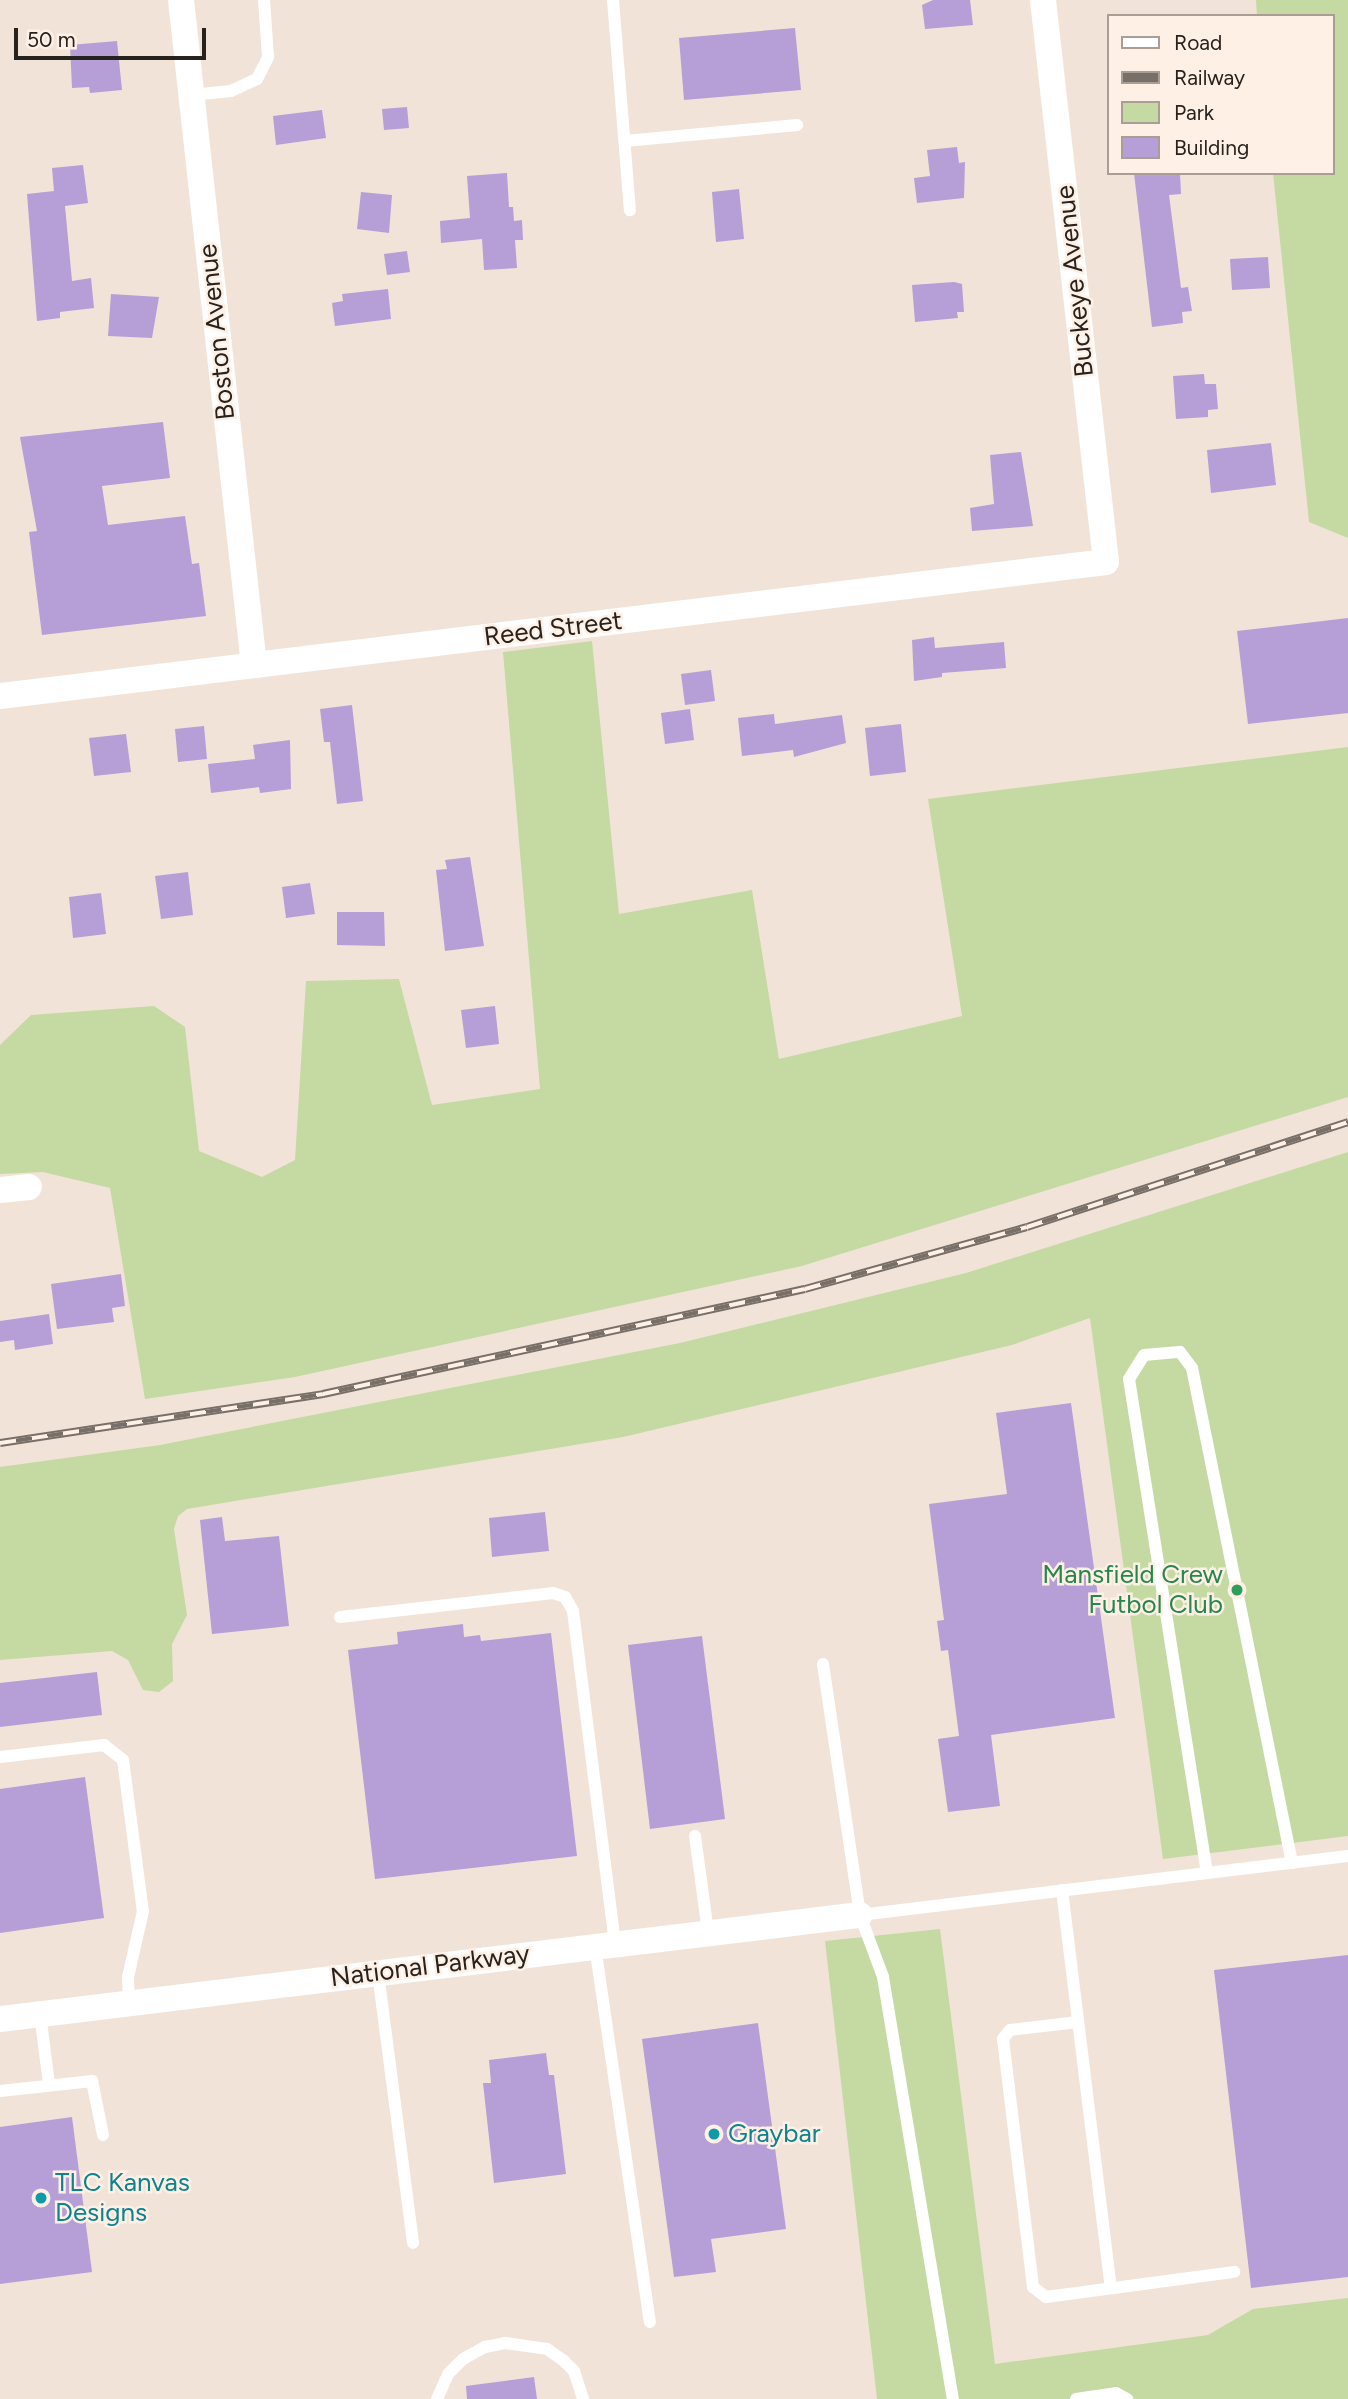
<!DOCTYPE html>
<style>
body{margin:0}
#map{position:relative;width:1348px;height:2399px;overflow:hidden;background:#f1e3d8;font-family:Figtree,sans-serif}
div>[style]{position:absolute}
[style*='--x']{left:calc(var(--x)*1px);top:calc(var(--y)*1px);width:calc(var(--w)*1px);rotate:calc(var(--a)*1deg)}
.green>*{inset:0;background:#c4daa2}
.building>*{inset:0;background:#b69ed7}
.service>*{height:12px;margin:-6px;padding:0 6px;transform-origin:6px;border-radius:6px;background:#fff}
.minor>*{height:26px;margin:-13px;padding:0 13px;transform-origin:13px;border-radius:13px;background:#fff}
.rail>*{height:8px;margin-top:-4px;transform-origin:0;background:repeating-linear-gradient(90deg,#fef0e5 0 16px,#776f68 0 32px);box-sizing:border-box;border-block:2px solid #776f68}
.dots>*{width:19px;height:19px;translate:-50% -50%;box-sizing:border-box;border:4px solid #fef0e5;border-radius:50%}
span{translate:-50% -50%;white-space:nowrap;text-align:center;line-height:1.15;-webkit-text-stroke:5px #fef0e5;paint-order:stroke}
.street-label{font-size:26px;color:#27221e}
.leisure-label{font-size:26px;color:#27864d}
.right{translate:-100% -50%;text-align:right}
.culture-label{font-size:26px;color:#0d838f}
.left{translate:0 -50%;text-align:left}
.legend{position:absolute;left:1107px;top:14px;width:228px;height:161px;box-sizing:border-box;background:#fef0e5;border:2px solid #a89e95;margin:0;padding:9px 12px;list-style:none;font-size:21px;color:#27221e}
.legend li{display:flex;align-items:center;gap:14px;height:35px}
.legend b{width:35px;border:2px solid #a89e95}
.scale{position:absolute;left:14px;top:28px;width:192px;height:32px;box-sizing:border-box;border:4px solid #27221e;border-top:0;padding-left:9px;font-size:21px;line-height:24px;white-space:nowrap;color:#27221e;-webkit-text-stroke:5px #fef0e5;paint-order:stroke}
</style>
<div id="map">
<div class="green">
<div style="clip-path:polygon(1256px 0,1348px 0,1348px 538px,1309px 522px,1273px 173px,1332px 173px,1332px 16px,1257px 16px)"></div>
<div style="clip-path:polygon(592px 641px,619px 914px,752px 890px,779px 1059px,962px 1016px,928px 799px,1348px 747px,1348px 1097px,802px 1266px,295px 1377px,145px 1399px,110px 1188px,43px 1172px,0 1174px,0 1045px,31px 1015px,154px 1006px,185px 1027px,199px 1151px,262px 1177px,295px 1160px,306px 981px,399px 979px,432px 1105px,540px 1089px,503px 652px)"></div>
<div style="clip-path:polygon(1348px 1152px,1348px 1836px,1163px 1859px,1090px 1318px,1012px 1345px,623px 1437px,187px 1509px,178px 1516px,174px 1529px,187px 1615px,172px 1644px,173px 1681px,159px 1692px,143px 1690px,128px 1660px,112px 1651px,0 1660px,0 1467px,160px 1445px,680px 1343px,966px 1273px)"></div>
<div style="clip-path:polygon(940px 1929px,995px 2364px,1208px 2335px,1253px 2309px,1348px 2298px,1348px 2399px,877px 2399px,825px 1941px)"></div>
</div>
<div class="building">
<div style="clip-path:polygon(933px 0,970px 0,973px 25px,925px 29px,922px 5px)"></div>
<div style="clip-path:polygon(795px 28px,801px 90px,684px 100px,679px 38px)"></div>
<div style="clip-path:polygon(117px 41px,122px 90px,90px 93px,89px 87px,72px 88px,70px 45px)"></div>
<div style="clip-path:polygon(407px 107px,409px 128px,384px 130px,382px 109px)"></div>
<div style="clip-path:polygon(322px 110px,326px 138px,276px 145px,273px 116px)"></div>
<div style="clip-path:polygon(957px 147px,959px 163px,965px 162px,964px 198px,917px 203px,914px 178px,930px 176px,927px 150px)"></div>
<div style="clip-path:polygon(83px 165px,88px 203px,65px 206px,72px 281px,91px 278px,94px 308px,60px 312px,60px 318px,37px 321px,27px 194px,54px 191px,52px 168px)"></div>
<div style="clip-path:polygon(507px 173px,509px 207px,513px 207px,514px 221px,522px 220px,523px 240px,515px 240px,517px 268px,484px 270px,482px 239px,441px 243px,440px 221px,470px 218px,467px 176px)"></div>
<div style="clip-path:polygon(1134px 173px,1180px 173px,1181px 194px,1169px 195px,1181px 288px,1188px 287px,1192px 311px,1182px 312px,1183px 323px,1152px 327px)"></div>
<div style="clip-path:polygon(739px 189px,744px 239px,716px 242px,712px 192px)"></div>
<div style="clip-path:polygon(361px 192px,392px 195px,389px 233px,357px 229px)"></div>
<div style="clip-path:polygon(407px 251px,410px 272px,387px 275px,384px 254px)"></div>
<div style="clip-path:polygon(1268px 257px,1270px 288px,1232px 290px,1230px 259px)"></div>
<div style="clip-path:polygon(954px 282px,962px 284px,964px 312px,957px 312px,958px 318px,915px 322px,912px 285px)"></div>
<div style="clip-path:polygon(388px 289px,391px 319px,335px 326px,332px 303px,343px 301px,342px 294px)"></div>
<div style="clip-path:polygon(111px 294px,159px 297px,152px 338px,108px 336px)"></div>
<div style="clip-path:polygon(1204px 374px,1205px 384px,1216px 384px,1218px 409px,1208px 410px,1208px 417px,1176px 419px,1173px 376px)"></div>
<div style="clip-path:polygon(163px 422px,170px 478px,102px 486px,108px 525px,185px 516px,192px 564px,199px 563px,206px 616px,42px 635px,29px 532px,37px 531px,20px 437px)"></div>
<div style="clip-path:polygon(1271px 443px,1276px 485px,1211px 493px,1207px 450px)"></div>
<div style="clip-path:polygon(1021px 452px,1033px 526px,972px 531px,970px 508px,994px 504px,990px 455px)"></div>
<div style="clip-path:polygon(1348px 618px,1348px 713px,1248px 724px,1237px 631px)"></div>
<div style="clip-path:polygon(934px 637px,935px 648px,1004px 642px,1006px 668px,942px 673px,942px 677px,914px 681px,912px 640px)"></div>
<div style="clip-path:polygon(711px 670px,715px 701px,685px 705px,681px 674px)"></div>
<div style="clip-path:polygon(352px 705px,363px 801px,337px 804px,330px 742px,324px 742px,320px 709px)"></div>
<div style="clip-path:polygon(690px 709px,694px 740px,665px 744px,661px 713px)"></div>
<div style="clip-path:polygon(774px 714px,775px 724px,842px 715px,846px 743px,794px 757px,793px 750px,742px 756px,738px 718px)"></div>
<div style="clip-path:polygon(901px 724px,906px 772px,870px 776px,865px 728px)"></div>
<div style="clip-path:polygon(204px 726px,207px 759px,178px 762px,175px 729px)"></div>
<div style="clip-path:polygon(126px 734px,131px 772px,94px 776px,89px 738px)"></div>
<div style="clip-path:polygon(290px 740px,291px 789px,260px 793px,259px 787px,211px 793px,208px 764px,255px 759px,253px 745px)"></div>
<div style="clip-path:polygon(470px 857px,484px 946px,445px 951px,436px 870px,447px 869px,445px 860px)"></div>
<div style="clip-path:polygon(188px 872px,193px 915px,161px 919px,155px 876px)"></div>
<div style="clip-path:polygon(310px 883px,315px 914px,286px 918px,282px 887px)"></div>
<div style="clip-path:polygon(101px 893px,106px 934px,73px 938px,69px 897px)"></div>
<div style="clip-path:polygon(337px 912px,384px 912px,385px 946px,337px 945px)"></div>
<div style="clip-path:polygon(495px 1006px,499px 1044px,466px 1048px,461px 1010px)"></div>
<div style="clip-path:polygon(121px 1274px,125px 1306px,112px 1308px,114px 1322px,57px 1329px,51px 1284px)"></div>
<div style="clip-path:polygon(49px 1314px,53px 1344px,15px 1350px,14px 1340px,0 1342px,0 1321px)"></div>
<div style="clip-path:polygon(1071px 1403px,1115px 1718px,991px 1735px,1000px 1806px,948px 1812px,938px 1739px,959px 1736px,948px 1650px,941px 1651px,937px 1621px,944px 1620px,929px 1504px,1007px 1494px,996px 1413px)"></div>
<div style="clip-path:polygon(545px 1512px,549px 1551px,492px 1557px,489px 1518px)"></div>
<div style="clip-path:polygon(222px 1517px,225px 1541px,279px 1536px,289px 1626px,212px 1634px,200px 1520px)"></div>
<div style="clip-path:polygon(463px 1624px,464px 1637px,480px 1635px,481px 1641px,551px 1633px,577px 1856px,375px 1879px,348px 1650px,398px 1644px,397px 1632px)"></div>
<div style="clip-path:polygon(702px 1636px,725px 1819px,650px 1829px,628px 1645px)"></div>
<div style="clip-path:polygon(97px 1672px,102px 1715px,0 1727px,0 1683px)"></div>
<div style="clip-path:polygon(85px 1777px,104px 1918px,0 1933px,0 1789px)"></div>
<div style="clip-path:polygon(1348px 1955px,1348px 2277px,1251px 2288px,1214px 1970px)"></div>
<div style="clip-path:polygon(758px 2023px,786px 2229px,711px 2239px,716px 2272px,674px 2277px,642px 2039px)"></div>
<div style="clip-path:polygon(546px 2053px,549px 2075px,554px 2075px,566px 2174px,494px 2183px,483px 2083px,491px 2083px,489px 2060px)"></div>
<div style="clip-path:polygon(72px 2117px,92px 2272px,0 2284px,0 2127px)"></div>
<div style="clip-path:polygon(534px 2377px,537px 2399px,467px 2399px,466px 2386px)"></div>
</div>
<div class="service">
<div style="--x:613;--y:0;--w:211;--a:85.4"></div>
<div style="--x:191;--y:95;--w:40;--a:-5.7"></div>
<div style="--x:231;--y:91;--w:29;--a:-25"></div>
<div style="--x:257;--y:79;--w:25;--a:-63"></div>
<div style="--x:268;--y:57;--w:57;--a:-94"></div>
<div style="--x:625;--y:141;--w:173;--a:-5.3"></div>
<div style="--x:340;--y:1617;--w:214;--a:-6.4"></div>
<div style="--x:553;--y:1593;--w:13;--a:18"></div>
<div style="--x:565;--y:1597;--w:16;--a:60"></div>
<div style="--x:573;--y:1611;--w:335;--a:82.8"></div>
<div style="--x:823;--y:1664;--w:254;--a:81.6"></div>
<div style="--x:860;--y:1915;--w:66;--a:69.6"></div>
<div style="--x:883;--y:1977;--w:428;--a:80.6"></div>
<div style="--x:0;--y:1757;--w:105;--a:-6.6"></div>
<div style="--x:104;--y:1745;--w:24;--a:38"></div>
<div style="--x:123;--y:1760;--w:152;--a:82.5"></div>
<div style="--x:143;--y:1911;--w:68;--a:102.8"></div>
<div style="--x:128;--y:1977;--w:26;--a:88"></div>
<div style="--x:695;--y:1836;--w:97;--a:82.3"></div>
<div style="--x:1207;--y:1873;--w:500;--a:-98.97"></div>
<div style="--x:1129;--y:1379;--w:28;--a:-58"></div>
<div style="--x:1144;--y:1355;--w:36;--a:-5"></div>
<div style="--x:1180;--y:1352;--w:20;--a:53"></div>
<div style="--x:1192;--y:1368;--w:505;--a:78.58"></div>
<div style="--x:1062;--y:1890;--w:401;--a:83"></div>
<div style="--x:860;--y:1915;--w:492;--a:-6.9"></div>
<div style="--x:595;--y:1946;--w:380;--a:81.7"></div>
<div style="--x:378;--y:1973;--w:272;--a:82.6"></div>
<div style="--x:40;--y:2014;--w:71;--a:82.7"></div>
<div style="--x:1078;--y:2022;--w:68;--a:173.3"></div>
<div style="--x:1010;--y:2030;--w:11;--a:128"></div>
<div style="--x:1003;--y:2039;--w:250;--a:83.1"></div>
<div style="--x:1033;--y:2287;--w:16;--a:38"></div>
<div style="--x:1046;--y:2297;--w:190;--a:-7.6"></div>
<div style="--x:0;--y:2091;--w:93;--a:-6.2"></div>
<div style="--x:92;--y:2081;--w:55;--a:78.5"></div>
<div style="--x:437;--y:2399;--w:27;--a:-66"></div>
<div style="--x:448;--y:2374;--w:21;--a:-45"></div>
<div style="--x:463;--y:2359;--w:25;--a:-29"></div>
<div style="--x:485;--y:2347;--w:20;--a:-11"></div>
<div style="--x:505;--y:2343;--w:42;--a:8.1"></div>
<div style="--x:547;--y:2349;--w:19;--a:35"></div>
<div style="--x:563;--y:2360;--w:16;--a:45"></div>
<div style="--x:574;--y:2371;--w:29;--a:72"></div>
<div style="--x:1076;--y:2399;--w:40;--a:-8.5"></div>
<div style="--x:1116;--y:2393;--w:13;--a:29"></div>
</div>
<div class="minor">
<div style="--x:181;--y:0;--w:669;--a:83.74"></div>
<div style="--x:0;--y:696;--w:1114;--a:-6.91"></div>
<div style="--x:1106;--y:562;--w:566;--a:-96.4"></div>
<div style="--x:0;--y:1190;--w:29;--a:-6"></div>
<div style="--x:0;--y:2019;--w:866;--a:-6.9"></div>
</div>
<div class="rail">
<div style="--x:0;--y:1443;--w:327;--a:-8.6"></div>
<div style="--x:323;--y:1394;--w:493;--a:-12.3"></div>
<div style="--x:805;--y:1289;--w:230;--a:-15.6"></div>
<div style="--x:1027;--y:1227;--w:338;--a:-18.1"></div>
</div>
<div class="dots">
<div style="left:1237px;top:1590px;background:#2e9e5b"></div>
<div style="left:714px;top:2134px;background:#0f9aa8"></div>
<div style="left:41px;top:2198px;background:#0f9aa8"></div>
</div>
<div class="street-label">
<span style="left:1075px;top:281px;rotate:-96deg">Buckeye Avenue</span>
<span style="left:217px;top:332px;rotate:-96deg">Boston Avenue</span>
<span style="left:553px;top:629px;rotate:-7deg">Reed Street</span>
<span style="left:430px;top:1966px;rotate:-7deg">National Parkway</span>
</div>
<div class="leisure-label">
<span class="right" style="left:1223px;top:1590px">Mansfield Crew<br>Futbol Club</span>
</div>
<div class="culture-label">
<span class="left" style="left:728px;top:2134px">Graybar</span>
<span class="left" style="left:55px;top:2198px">TLC Kanvas<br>Designs</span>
</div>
<ul class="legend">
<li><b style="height:9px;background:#fff"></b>Road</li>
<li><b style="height:9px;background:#776f68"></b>Railway</li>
<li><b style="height:19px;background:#c4daa2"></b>Park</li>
<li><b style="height:19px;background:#b69ed7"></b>Building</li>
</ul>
<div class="scale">50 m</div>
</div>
